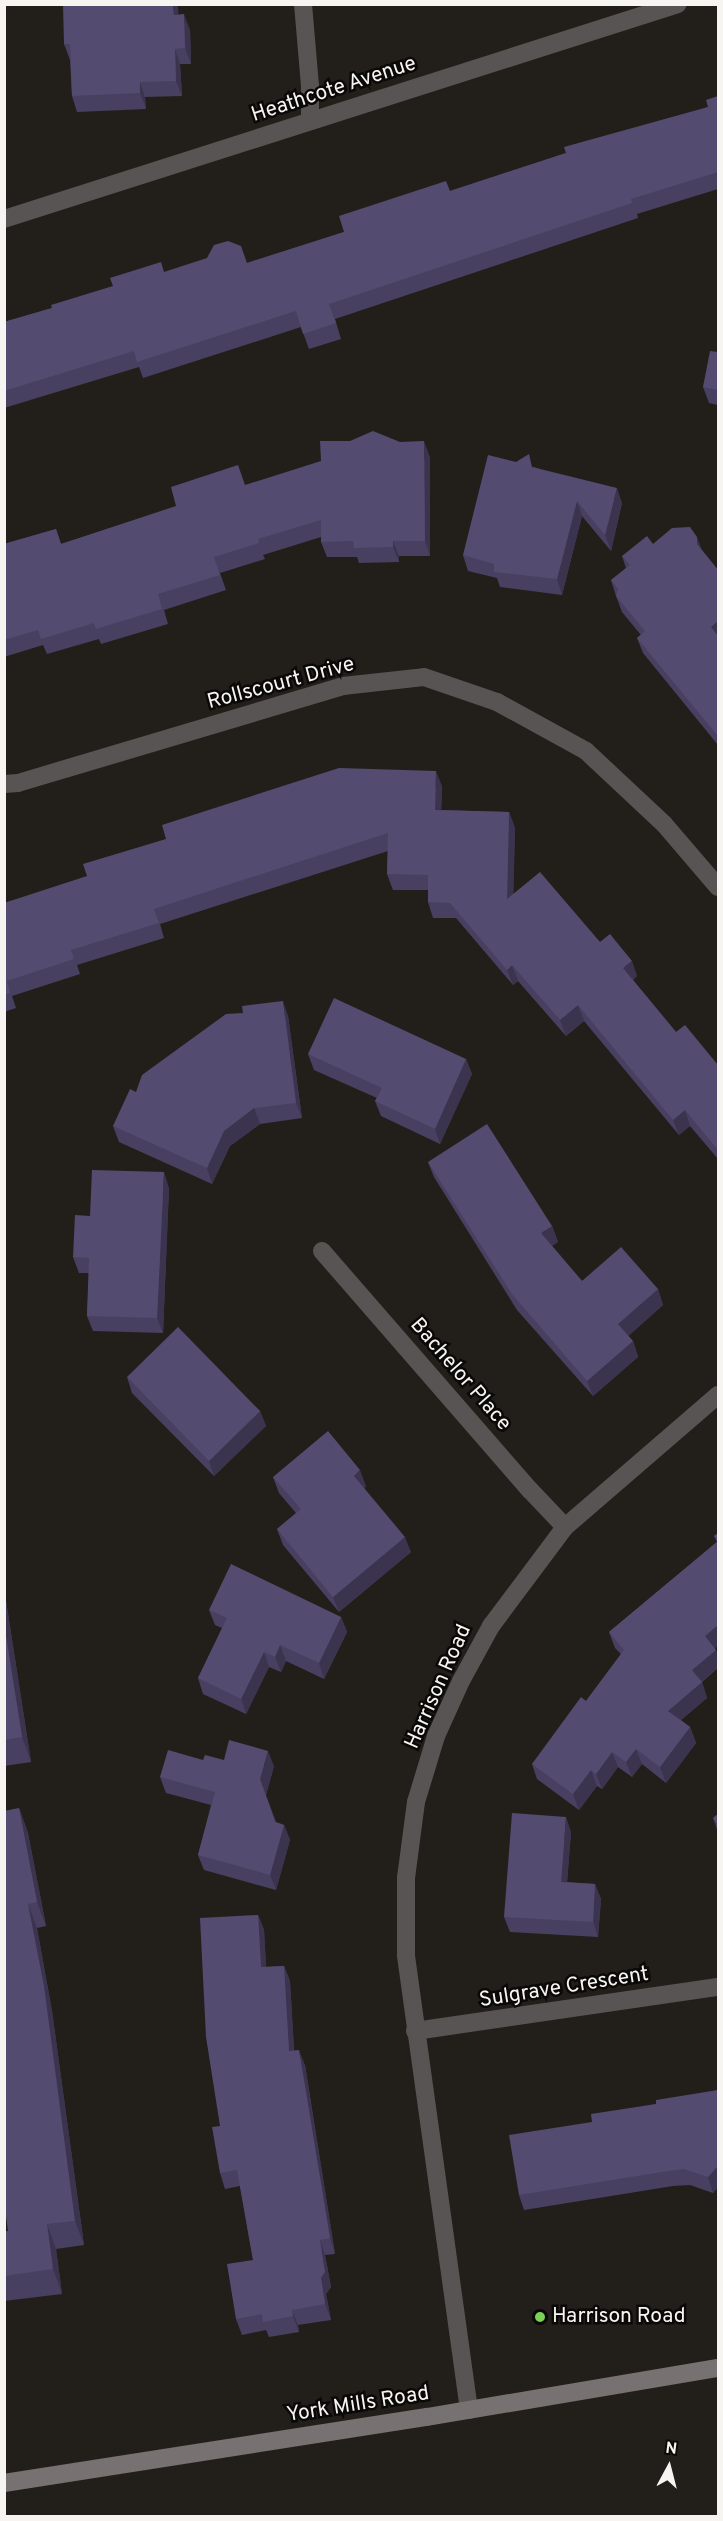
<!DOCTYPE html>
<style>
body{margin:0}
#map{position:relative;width:723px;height:2521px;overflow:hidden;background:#221f1a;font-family:Overpass,sans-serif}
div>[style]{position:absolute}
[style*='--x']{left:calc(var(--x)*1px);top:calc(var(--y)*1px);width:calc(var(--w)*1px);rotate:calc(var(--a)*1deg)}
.street>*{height:18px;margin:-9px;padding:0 9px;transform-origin:9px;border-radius:9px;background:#585454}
.secondary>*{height:18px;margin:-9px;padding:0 9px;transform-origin:9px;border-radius:9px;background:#777171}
.wall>*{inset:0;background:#484060}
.shaded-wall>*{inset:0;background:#3b344e}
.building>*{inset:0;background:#544b70}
.dots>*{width:16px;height:16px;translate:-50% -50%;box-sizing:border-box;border:3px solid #0a0907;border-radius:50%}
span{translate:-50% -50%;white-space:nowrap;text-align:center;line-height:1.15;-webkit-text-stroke:5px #0a0907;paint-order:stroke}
.street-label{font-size:21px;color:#f7f5f1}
.poi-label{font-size:21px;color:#f7f5f1}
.left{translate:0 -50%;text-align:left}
.frame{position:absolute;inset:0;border:6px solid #f7f5f1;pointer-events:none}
.north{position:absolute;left:639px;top:2437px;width:60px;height:60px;-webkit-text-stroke:4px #0a0907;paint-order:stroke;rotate:7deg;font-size:16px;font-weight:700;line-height:24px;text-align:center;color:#f7f5f1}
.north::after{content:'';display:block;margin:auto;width:21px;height:27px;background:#f7f5f1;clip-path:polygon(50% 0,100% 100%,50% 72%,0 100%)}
</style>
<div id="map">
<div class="street">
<div style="--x:303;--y:4;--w:82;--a:85.1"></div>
<div style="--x:310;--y:86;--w:35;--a:90"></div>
<div style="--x:4;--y:219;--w:707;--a:-17.69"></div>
<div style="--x:4;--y:784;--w:14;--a:-4"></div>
<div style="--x:18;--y:783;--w:339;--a:-16.6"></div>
<div style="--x:343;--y:686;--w:81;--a:-6.3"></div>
<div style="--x:424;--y:677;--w:77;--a:18.9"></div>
<div style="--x:497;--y:702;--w:102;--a:28.8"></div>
<div style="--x:586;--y:751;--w:107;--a:43.1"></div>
<div style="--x:664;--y:824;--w:83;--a:49.4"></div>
<div style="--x:322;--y:1251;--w:317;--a:49"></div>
<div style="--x:530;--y:1490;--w:51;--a:46.6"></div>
<div style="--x:415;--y:2031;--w:306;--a:-8.3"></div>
<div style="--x:469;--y:2410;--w:459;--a:-97.9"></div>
<div style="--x:406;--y:1955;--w:77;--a:-90"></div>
<div style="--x:406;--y:1878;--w:77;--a:-82.5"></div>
<div style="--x:416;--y:1802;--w:69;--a:-73.1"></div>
<div style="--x:436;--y:1736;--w:60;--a:-65.6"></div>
<div style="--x:461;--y:1681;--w:63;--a:-61.4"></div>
<div style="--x:491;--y:1626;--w:124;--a:-53.2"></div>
<div style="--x:565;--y:1527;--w:202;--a:-40.8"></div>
</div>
<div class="secondary">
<div style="--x:4;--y:2483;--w:428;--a:-8.9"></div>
<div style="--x:427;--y:2417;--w:295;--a:-9.6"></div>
</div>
<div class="wall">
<div style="clip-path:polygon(178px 15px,190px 30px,191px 64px,180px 64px,182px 96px,145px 97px,146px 109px,77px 112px,72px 96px,70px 60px,64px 44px)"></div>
<div style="clip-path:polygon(718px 96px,718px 189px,637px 214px,638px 218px,335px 319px,341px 339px,309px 349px,301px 327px,143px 378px,139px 367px,4px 408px,4px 322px,52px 308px,165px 272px,247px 263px,344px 232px,450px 191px,708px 107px)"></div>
<div style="clip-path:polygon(718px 352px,718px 405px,709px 403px,703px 387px)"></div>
<div style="clip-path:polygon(430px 457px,430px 556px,399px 556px,399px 562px,359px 563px,357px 557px,327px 557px,321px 542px,321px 537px,263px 555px,265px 559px,220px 573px,226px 590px,164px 610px,168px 624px,101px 644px,99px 639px,47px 654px,43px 645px,4px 657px,4px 544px,56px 529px,61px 544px,245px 485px)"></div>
<div style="clip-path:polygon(534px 467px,622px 503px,611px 551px,582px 516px,562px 595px,500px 587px,497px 578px,468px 571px,463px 555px)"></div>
<div style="clip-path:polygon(653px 544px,702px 550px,718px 570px,718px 745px,643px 653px,637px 638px,641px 635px,622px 612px,616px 596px,611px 580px,626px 568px,622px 556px)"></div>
<div style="clip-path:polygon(442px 786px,441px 810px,509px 812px,515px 828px,513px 894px,600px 942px,637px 976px,633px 980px,676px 1032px,718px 1065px,718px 1159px,690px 1126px,679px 1135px,584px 1021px,566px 1036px,518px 981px,513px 985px,456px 918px,433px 918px,428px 902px,428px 890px,393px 890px,387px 874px,388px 851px,160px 924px,164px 938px,77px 965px,80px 974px,12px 996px,16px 1008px,4px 1012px,4px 903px)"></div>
<div style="clip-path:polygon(288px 1016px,302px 1118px,260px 1124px,230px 1146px,212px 1184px,119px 1142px,113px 1126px,136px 1092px)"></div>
<div style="clip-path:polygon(308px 1054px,466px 1059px,472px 1074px,440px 1144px,381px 1116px,375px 1101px,377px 1098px,314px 1070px)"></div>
<div style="clip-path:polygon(428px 1162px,552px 1226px,558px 1242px,552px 1246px,582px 1281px,658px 1289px,663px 1305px,628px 1336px,633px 1341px,638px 1357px,593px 1396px,517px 1310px,434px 1177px)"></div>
<div style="clip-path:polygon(169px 1188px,163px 1333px,93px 1331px,87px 1316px,89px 1273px,79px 1273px,73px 1257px,90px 1216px)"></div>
<div style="clip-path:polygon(127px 1377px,260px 1411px,266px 1426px,214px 1476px,132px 1393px)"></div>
<div style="clip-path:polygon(273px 1477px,366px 1486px,364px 1488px,411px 1552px,339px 1612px,283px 1545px,277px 1529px,296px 1513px,279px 1493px)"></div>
<div style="clip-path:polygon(718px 1533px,718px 1645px,715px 1648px,718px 1668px,702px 1682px,707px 1698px,681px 1720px,690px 1727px,696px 1743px,666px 1783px,642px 1764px,632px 1777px,618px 1767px,602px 1789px,597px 1786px,579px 1810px,537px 1779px,532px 1764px,586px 1701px,621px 1654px,615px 1648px,609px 1632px,717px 1542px,714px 1536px)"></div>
<div style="clip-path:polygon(4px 1588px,31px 1762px,4px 1766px)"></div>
<div style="clip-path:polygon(209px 1610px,341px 1617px,347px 1632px,324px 1679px,286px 1661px,281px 1672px,269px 1667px,246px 1714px,203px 1694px,198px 1678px,222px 1628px,215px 1625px)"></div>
<div style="clip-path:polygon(203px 1760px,224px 1760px,274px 1766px,266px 1795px,276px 1822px,284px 1825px,290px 1840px,276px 1890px,204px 1870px,198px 1855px,211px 1805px,166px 1793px,160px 1777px)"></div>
<div style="clip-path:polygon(19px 1808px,28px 1833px,46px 1926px,37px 1928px,52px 2011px,84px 2245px,56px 2249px,62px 2294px,4px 2301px,4px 2232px,8px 2231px)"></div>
<div style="clip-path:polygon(718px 1814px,718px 1832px,713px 1818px)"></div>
<div style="clip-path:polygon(571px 1832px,567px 1882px,595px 1884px,601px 1899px,598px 1937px,510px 1932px,504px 1917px)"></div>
<div style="clip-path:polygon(258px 1915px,264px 1930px,266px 1967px,284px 1966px,290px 1981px,294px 2050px,305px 2065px,335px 2254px,325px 2255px,331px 2287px,326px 2294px,331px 2320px,298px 2325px,299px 2332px,269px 2337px,266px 2330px,242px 2335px,236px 2319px,253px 2260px,240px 2186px,225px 2189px,220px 2173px,220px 2126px)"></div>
<div style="clip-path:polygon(718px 2090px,718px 2187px,713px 2193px,690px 2185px,673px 2186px,524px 2210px,519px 2195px,592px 2122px,656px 2104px)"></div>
</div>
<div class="shaded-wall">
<div style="clip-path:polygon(173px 4px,178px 4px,179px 30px,174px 15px)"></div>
<div style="clip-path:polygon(184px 14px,190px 30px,191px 64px,185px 48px)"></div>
<div style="clip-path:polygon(175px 49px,180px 64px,182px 96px,176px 81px)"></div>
<div style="clip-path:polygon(140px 82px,145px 97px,146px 109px,140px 93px)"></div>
<div style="clip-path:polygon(424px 441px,430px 457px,430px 556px,425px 541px)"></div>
<div style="clip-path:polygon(617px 488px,622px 503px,611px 551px,605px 535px)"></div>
<div style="clip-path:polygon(577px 501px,582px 516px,562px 595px,557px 579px)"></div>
<div style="clip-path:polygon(697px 537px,703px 553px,697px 544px)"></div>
<div style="clip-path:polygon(393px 541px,399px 556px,399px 562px,393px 547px)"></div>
<div style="clip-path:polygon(718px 621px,718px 641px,711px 627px)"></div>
<div style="clip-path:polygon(436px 771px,442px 786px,441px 825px,435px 810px)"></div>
<div style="clip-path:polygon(509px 812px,515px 828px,513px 915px,507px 899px)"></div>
<div style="clip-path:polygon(632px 961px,637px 976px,628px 983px,623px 968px)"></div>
<div style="clip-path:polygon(512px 965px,518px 981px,513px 985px,507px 970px)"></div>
<div style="clip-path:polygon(283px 1001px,288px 1016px,302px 1118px,296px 1103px)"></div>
<div style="clip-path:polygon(578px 1005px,584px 1021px,566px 1036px,560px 1020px)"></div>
<div style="clip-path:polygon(466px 1059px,472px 1074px,440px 1144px,435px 1129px)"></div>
<div style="clip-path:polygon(254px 1108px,260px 1124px,230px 1146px,212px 1184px,207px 1168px,224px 1131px)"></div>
<div style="clip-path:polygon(685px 1110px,690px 1126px,679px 1135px,673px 1120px)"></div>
<div style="clip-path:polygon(164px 1172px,169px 1188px,163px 1333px,157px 1318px)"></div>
<div style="clip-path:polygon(552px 1226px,558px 1242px,547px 1249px,541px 1233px)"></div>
<div style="clip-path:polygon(658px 1289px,663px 1305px,624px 1340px,618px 1324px)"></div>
<div style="clip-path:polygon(633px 1341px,638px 1357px,593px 1396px,587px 1381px)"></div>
<div style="clip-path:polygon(260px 1411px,266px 1426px,214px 1476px,209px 1461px)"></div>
<div style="clip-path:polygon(360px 1470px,366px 1486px,360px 1492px,354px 1476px)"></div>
<div style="clip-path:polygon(405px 1537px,411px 1552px,339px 1612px,333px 1597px)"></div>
<div style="clip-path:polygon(4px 1588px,31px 1762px,22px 1737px,4px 1623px)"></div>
<div style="clip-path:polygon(341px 1617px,347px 1632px,324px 1679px,319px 1663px)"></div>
<div style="clip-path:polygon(718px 1625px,718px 1645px,710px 1651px,705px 1636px)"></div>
<div style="clip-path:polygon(280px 1645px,286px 1661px,281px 1672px,275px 1657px)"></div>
<div style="clip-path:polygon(716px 1650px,718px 1655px,718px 1668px,697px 1685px,692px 1670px)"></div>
<div style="clip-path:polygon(264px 1652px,269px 1667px,246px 1714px,241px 1699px)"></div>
<div style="clip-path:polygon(702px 1682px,707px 1698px,673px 1726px,668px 1711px)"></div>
<div style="clip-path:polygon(690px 1727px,696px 1743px,666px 1783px,660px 1767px)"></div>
<div style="clip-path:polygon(636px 1749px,642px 1764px,632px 1777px,626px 1762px)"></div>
<div style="clip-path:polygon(268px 1751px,274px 1766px,266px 1795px,260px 1779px)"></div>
<div style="clip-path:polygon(612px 1752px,618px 1767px,602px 1789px,596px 1774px)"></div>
<div style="clip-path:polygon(591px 1770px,597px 1786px,579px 1810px,573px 1794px)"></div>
<div style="clip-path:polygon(19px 1808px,28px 1833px,46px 1926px,37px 1902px)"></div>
<div style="clip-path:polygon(566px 1817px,571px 1832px,566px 1897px,561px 1882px)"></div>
<div style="clip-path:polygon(284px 1825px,290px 1840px,276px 1890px,270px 1875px)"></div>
<div style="clip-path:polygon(595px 1884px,601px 1899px,598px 1937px,593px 1922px)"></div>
<div style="clip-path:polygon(28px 1904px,37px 1928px,52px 2011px,84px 2245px,75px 2221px)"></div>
<div style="clip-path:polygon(258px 1915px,264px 1930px,267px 1983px,261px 1967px)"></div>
<div style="clip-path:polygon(284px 1966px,290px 1981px,295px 2067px,289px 2051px)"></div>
<div style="clip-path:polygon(299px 2050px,305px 2065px,335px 2254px,330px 2238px)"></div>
<div style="clip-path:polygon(718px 2166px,718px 2187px,713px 2193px,708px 2177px)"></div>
<div style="clip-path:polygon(47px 2224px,56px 2249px,62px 2294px,53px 2269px)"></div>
<div style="clip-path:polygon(320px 2240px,325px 2255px,331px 2287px,326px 2294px,331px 2320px,325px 2304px,321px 2278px)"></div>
<div style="clip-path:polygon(292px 2310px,298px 2325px,299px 2332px,293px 2316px)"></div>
</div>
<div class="building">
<div style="clip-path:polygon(63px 4px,173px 4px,174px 15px,184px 14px,185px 48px,175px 49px,176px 81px,140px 82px,140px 93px,72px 96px,70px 44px,64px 44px)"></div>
<div style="clip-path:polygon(718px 96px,718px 172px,631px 199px,632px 203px,329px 304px,336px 323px,303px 334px,296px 311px,137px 362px,134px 351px,4px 391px,4px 322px,52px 308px,51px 305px,113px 286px,110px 278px,161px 262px,164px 272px,207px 258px,214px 245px,228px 241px,241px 246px,247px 263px,344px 232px,339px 216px,446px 181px,450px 191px,566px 153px,564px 147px,708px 107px,706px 100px)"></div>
<div style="clip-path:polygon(710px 351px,718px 352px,718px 390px,703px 387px)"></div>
<div style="clip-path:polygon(373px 431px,400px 442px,424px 441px,425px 541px,393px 541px,393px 547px,354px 548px,353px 541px,321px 542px,321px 520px,258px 539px,259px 543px,214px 557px,220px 575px,158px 594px,162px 609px,96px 629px,94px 623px,41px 639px,38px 630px,4px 640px,4px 544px,56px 529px,61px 544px,176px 506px,171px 487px,238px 465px,245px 485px,321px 461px,320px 441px,350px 441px)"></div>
<div style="clip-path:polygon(529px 454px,532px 467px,617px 488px,605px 535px,577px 501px,557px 579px,494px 572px,494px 564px,463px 555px,488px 455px,516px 462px)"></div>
<div style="clip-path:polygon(690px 527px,697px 537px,697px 544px,718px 570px,718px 621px,711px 627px,718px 636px,718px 736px,637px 638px,645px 631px,616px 596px,618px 589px,611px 580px,630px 565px,622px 556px,647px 536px,653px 544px,672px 528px)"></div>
<div style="clip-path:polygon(339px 768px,436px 771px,435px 810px,509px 812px,507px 899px,540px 872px,600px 942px,610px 934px,632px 961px,623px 968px,676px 1032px,685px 1025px,718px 1065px,718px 1150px,685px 1110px,673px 1120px,578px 1005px,560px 1020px,512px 965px,507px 970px,450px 903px,428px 902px,428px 875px,387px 874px,388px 833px,154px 909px,159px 923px,71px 950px,74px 959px,7px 981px,10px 993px,4px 995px,4px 903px,87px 876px,83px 864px,166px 839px,162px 825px)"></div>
<div style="clip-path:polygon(334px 998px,466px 1059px,435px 1129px,375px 1101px,382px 1088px,308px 1054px)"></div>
<div style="clip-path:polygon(283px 1001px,296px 1103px,254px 1108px,224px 1131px,207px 1168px,113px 1126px,130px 1089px,136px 1092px,142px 1075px,226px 1014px,243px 1013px,242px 1006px)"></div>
<div style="clip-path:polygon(487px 1124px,552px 1226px,541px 1233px,582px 1281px,621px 1247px,658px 1289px,618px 1324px,633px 1341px,587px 1381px,512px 1294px,428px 1162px)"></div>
<div style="clip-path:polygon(92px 1170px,164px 1172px,157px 1318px,87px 1316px,89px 1258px,73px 1257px,75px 1215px,90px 1216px)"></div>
<div style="clip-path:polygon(178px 1327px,260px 1411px,209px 1461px,127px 1377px)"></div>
<div style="clip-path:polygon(328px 1431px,360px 1470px,354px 1476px,405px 1537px,333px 1597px,277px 1529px,301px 1509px,273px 1477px)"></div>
<div style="clip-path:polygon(718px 1533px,718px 1625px,705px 1636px,716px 1650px,692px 1670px,702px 1682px,668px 1711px,690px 1727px,660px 1767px,636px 1749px,626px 1762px,612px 1752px,596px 1774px,591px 1770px,573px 1794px,532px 1764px,581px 1697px,586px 1701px,624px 1650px,609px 1632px,718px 1541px,714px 1536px)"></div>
<div style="clip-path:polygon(231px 1564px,341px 1617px,319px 1663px,280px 1645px,275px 1657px,264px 1652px,241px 1699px,198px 1678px,227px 1618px,209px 1610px)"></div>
<div style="clip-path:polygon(4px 1623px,22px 1737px,4px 1740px)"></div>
<div style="clip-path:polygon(229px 1740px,268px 1751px,260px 1779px,275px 1822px,284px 1825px,270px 1875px,198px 1855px,215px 1792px,160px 1777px,168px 1750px,203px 1760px,205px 1755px,224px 1760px)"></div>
<div style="clip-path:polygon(19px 1808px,37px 1902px,28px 1904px,44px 1986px,75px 2221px,47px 2224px,53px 2269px,4px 2276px,4px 2232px,8px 2231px,4px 2202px,4px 1811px)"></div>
<div style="clip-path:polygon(512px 1813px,566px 1817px,561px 1882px,595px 1884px,593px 1922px,504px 1917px)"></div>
<div style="clip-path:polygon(718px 1814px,718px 1825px,713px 1818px)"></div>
<div style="clip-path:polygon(258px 1915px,261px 1967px,284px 1966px,289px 2051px,299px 2050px,330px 2238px,320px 2240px,325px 2272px,321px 2278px,325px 2304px,292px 2310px,293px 2316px,263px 2322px,262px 2314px,236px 2319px,227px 2264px,253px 2260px,237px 2170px,220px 2173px,212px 2127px,220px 2126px,206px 2037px,200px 1918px)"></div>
<div style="clip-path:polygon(718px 2090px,718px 2166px,708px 2177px,684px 2169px,668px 2171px,519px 2195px,509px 2135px,592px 2122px,591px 2114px,656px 2104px,656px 2100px)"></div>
</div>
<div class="dots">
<div style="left:540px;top:2317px;background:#7ad156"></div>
</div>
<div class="street-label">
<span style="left:334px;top:90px;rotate:-18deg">Heathcote Avenue</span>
<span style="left:281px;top:684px;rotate:-15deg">Rollscourt Drive</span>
<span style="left:460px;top:1375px;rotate:49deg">Bachelor Place</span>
<span style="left:439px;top:1687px;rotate:-66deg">Harrison Road</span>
<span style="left:564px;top:1988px;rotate:-9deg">Sulgrave Crescent</span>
<span style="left:358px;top:2405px;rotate:-9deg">York Mills Road</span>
</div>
<div class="poi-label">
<span class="left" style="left:552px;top:2317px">Harrison Road</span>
</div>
<div class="frame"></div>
<div class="north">N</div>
</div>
